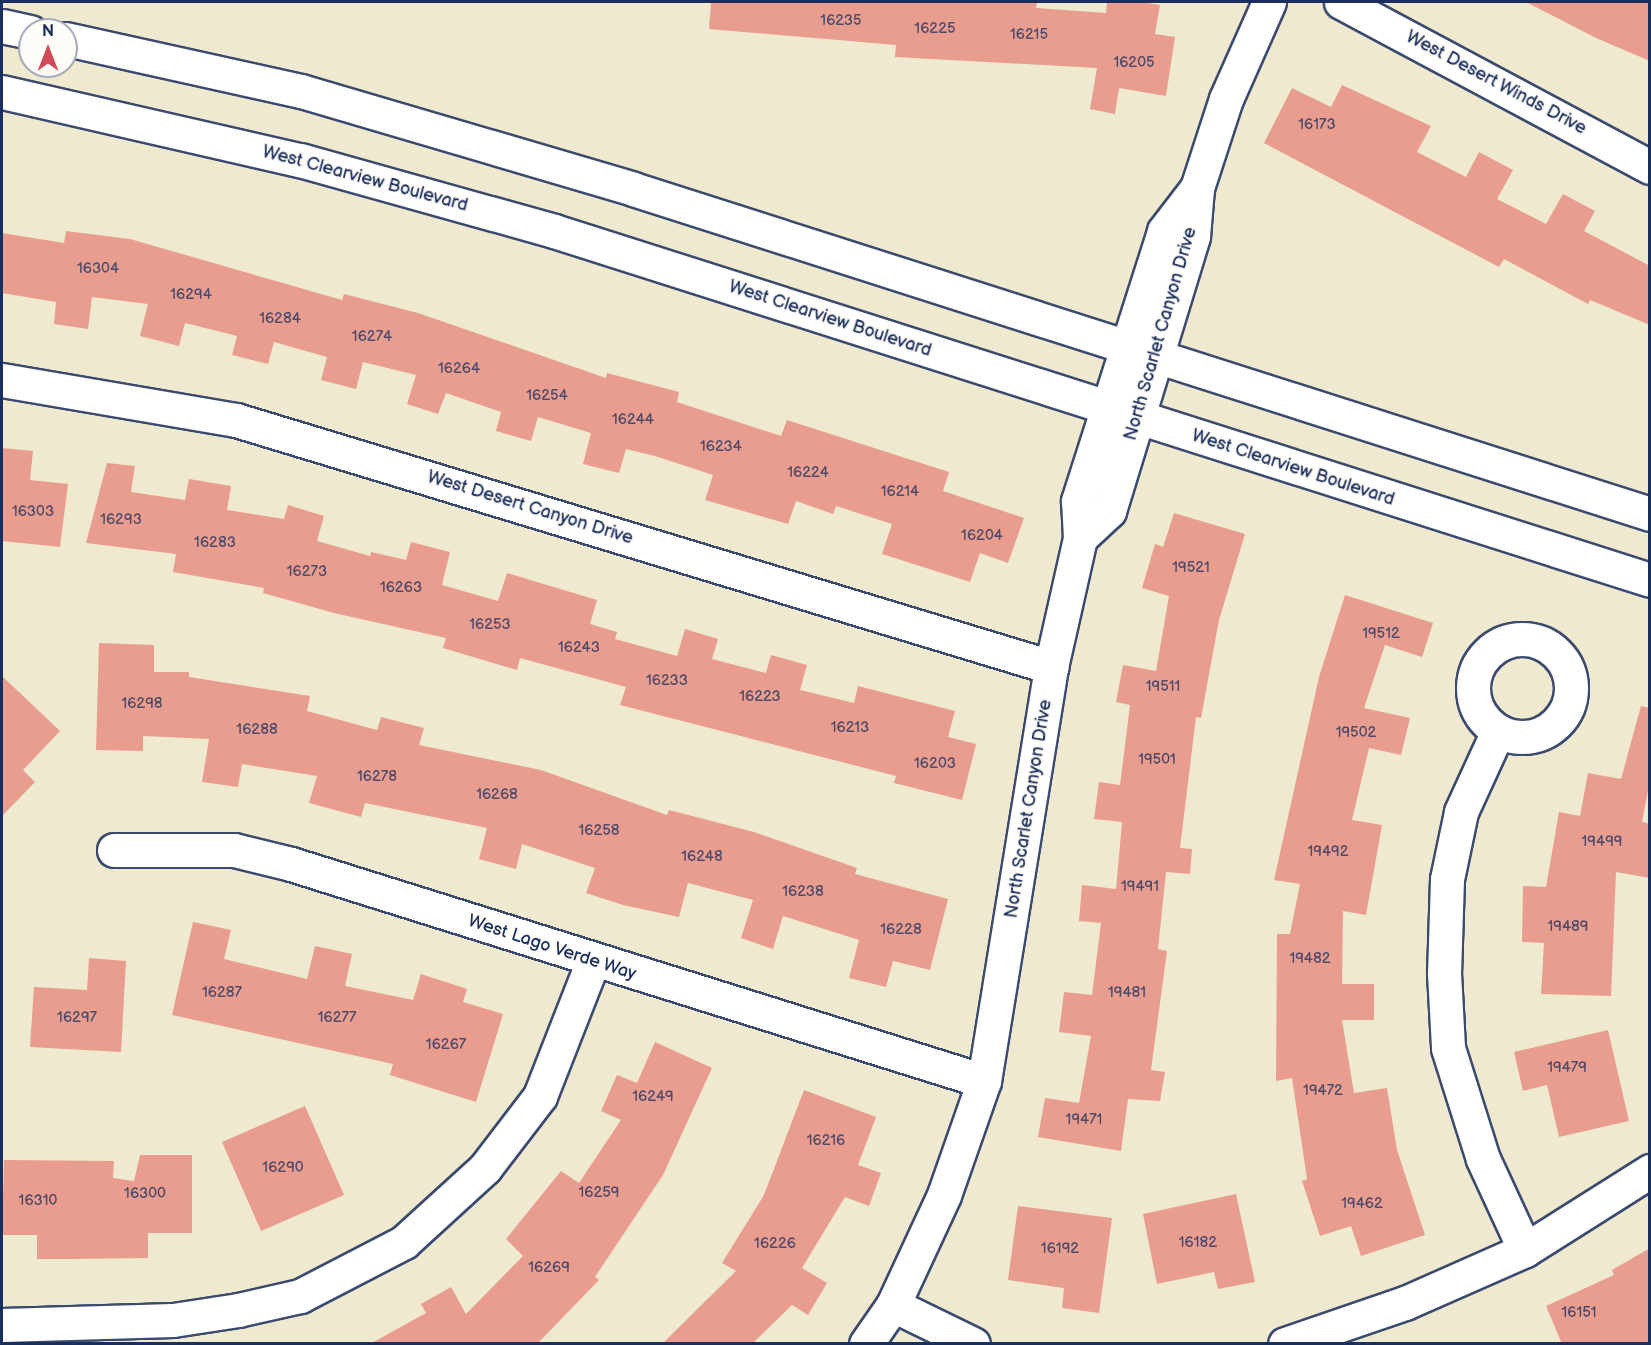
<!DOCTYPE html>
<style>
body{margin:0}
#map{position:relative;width:1651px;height:1345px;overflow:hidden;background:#efe9d0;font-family:"Balsamiq Sans",sans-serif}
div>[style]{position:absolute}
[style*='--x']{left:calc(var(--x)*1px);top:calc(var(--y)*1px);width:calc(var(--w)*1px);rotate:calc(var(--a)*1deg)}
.building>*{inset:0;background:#e99d8f}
.roads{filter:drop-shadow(2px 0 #3b4b6f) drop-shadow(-2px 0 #3b4b6f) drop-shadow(0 2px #3b4b6f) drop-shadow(0 -2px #3b4b6f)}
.minor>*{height:33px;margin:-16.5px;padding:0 16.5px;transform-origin:16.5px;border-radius:16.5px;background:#fff}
.minor>.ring{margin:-16.5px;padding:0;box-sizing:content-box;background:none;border:33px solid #fff;border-radius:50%}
span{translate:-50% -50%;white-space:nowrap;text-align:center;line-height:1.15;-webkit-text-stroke:4.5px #fdfcf7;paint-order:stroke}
.number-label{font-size:15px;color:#4e4a6a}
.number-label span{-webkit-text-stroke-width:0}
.street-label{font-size:18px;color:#1b2f5e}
.frame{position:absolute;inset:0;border:3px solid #1b2f5e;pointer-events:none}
.north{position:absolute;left:18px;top:18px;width:60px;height:60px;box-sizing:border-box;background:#fdfcf7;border:2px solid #a3aaba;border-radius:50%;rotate:0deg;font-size:16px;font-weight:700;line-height:24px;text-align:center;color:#1b2f5e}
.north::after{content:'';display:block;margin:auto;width:21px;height:27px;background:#d1495b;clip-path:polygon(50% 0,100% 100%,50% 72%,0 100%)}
</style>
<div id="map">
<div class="building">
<div style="clip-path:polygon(711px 2px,1037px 2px,1036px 8px,1106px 13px,1107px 2px,1139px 2px,1160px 5px,1155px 34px,1175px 37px,1166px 96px,1119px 88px,1115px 114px,1090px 109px,1097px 68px,895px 57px,896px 45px,709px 29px)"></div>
<div style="clip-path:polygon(1526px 2px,1650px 2px,1650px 61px,1596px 38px)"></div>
<div style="clip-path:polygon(1342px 85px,1431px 126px,1417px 152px,1466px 177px,1479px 152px,1513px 170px,1497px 199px,1546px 224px,1563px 194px,1595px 211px,1584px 231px,1650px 266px,1650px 325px,1590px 300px,1588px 304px,1504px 259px,1499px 267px,1264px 143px,1292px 88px,1331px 107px)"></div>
<div style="clip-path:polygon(66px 231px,130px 239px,342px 300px,344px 294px,418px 313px,606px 378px,607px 373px,679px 392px,677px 402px,781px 436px,787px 420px,949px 472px,943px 491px,1024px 518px,1008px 563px,980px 553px,970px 582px,882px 554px,892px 524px,836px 506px,833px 514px,796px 501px,788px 524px,705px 500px,713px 475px,655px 456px,626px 449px,619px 473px,583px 464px,591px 433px,538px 417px,531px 441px,496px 431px,501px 412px,446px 393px,438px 414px,407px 404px,416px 375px,363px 362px,356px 389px,321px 380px,327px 357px,274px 342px,268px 364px,232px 355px,237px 336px,185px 323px,179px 346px,140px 336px,148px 304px,92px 297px,88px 329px,54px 324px,56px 302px,2px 293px,2px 233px,64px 243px)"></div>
<div style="clip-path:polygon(2px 448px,33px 451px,30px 480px,68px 484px,60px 547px,2px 541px)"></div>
<div style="clip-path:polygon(107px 463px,135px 466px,131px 492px,185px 500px,189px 479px,231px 486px,227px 510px,284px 519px,288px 505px,324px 516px,317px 541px,370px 556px,371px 552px,406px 560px,411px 542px,450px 552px,442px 585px,498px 601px,507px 573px,597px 600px,590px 624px,617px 632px,615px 639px,677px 656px,685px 629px,718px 639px,712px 659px,766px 673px,771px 655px,807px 665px,800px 690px,854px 703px,858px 686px,955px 711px,948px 737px,976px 744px,962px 800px,894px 783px,896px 776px,620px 705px,626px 687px,520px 658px,517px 670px,443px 648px,446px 638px,334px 613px,263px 593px,264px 588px,173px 572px,176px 554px,86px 543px)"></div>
<div style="clip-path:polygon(1174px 513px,1245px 534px,1219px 620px,1201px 718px,1196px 717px,1180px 848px,1192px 849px,1190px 874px,1166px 872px,1158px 949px,1167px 951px,1151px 1070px,1165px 1072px,1160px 1101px,1128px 1099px,1121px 1151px,1038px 1137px,1045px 1098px,1079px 1103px,1091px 1036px,1059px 1032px,1064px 992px,1092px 995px,1101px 923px,1079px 921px,1082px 885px,1116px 889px,1122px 822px,1094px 819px,1099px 782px,1120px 785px,1130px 705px,1116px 702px,1123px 665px,1156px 671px,1169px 596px,1142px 588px,1155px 544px,1163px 547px)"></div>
<div style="clip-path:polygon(1345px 595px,1433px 623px,1422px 657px,1385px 645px,1364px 708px,1410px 718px,1401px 755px,1369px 748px,1352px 820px,1382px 825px,1366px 915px,1343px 911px,1342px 984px,1374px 984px,1374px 1020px,1342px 1020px,1354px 1093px,1387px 1088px,1397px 1150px,1425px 1235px,1361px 1256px,1351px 1226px,1320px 1236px,1302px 1181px,1307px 1179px,1292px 1078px,1276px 1081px,1277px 934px,1290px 934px,1300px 884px,1274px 880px,1319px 677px)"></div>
<div style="clip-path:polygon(99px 643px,154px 645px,154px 672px,189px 672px,189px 677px,310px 696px,307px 711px,377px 730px,381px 717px,424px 728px,419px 745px,541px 770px,667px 815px,669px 810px,754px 832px,857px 868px,855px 874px,948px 899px,930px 970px,893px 961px,886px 987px,849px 978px,859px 940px,783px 916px,773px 949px,741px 938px,753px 900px,688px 883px,679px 917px,623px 905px,586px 893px,595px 868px,522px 844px,516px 869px,479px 859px,487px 828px,365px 803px,361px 817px,309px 803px,317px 776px,242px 764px,238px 787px,202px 782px,209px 739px,143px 736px,143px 751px,96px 750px)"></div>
<div style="clip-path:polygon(2px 676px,60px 731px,23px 770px,35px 782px,2px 816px)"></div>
<div style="clip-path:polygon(1641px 706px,1650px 708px,1650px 780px,1642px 822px,1650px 824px,1650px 878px,1616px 872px,1611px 996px,1541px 994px,1544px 943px,1522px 942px,1523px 886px,1546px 887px,1559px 812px,1580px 816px,1588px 773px,1621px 779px)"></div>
<div style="clip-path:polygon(193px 922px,231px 930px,224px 959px,307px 979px,315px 946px,352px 954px,345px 986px,413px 1000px,421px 974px,467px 989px,463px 1002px,503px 1014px,476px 1102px,390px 1075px,393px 1064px,172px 1015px)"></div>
<div style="clip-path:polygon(89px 958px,126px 961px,121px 1052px,30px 1047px,34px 987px,87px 990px)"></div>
<div style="clip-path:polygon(1608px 1030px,1629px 1121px,1559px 1137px,1547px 1085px,1523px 1091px,1514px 1052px)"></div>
<div style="clip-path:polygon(655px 1042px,712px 1068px,663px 1175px,595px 1277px,599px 1280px,537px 1344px,370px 1344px,426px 1313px,421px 1304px,451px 1287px,466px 1314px,523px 1256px,506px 1239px,561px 1171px,579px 1183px,621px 1120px,601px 1111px,617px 1075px,637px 1083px)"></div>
<div style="clip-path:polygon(804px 1090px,876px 1117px,858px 1165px,881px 1173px,869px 1206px,845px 1197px,802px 1268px,827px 1283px,808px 1315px,792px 1305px,752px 1344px,662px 1344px,736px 1271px,722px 1263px,764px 1195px)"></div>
<div style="clip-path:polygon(305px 1106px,344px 1195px,261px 1231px,222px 1142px)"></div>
<div style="clip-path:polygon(140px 1155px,192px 1155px,192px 1233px,148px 1233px,148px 1258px,73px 1259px,37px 1259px,37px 1235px,2px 1235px,4px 1160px,114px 1161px,113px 1178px,134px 1181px)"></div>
<div style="clip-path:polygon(1236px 1194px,1255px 1282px,1218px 1289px,1214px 1272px,1157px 1284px,1143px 1214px)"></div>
<div style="clip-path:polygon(1018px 1206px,1112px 1218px,1099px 1313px,1062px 1308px,1064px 1288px,1008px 1280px)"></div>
<div style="clip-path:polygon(1650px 1248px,1650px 1344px,1562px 1344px,1546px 1306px,1614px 1275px,1612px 1270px)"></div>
</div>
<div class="roads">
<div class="minor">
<div style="--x:1341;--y:2;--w:350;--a:28.1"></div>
<div style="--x:2;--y:26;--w:29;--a:12"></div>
<div style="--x:66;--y:39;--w:241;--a:12.5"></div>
<div style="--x:301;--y:91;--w:346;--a:16.4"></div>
<div style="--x:633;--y:189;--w:1068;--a:17.72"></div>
<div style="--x:2;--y:92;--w:306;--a:12.9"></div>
<div style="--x:300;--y:160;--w:264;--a:15.6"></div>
<div style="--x:554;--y:231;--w:1150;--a:17.66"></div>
<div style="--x:2;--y:380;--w:237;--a:9.7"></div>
<div style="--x:236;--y:420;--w:852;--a:16.86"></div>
<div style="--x:1080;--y:538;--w:40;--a:-43"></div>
<div style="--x:1109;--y:511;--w:288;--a:-73"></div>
<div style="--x:1193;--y:236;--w:48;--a:-85.2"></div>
<div style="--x:1197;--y:188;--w:94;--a:-72"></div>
<div style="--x:1226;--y:99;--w:106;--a:-66.1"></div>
<div class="ring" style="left:1473px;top:639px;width:65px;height:65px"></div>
<div style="--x:1498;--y:731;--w:89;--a:114.6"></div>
<div style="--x:1461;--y:812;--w:68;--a:101.8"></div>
<div style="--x:1447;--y:879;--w:94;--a:91.8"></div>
<div style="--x:1444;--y:973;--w:75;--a:86.9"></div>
<div style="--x:1448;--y:1048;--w:116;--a:72.5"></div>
<div style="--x:1483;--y:1159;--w:100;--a:65.2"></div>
<div style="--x:114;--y:850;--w:120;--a:0"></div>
<div style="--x:234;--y:850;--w:59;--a:13.8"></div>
<div style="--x:291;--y:864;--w:726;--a:17.39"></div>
<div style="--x:893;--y:1305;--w:89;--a:26"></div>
<div style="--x:2;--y:1325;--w:171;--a:-1.7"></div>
<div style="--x:173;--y:1320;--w:66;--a:-8.7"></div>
<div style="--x:238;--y:1310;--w:64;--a:-12.7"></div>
<div style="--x:300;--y:1296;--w:117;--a:-27.4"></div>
<div style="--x:404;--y:1242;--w:110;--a:-42.4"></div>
<div style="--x:485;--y:1168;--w:91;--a:-52.6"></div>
<div style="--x:540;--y:1096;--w:145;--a:-68.6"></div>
<div style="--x:866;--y:1344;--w:47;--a:-55.3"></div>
<div style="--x:893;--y:1305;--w:121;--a:-65.1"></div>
<div style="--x:944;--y:1195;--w:121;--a:-70.7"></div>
<div style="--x:984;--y:1081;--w:419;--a:-80.8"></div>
<div style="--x:1051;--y:667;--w:132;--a:-77.3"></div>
<div style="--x:1080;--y:538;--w:37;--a:-93"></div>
<div style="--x:1078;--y:501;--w:283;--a:-72.3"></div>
<div style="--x:1164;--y:231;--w:54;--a:-52.5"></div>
<div style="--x:1285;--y:1344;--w:127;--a:-18.9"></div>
<div style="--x:1405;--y:1303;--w:131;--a:-23.8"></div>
<div style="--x:1525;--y:1250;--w:148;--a:-32.3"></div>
</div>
</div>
<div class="number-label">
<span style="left:841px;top:21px">16235</span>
<span style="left:935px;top:29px">16225</span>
<span style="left:1029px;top:35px">16215</span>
<span style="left:1134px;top:63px">16205</span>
<span style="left:1317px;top:125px">16173</span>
<span style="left:98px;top:269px">16304</span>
<span style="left:191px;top:295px">16294</span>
<span style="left:280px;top:319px">16284</span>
<span style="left:372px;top:337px">16274</span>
<span style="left:459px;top:369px">16264</span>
<span style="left:547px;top:396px">16254</span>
<span style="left:633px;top:420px">16244</span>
<span style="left:721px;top:447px">16234</span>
<span style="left:808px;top:473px">16224</span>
<span style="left:900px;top:492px">16214</span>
<span style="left:33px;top:512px">16303</span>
<span style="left:121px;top:520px">16293</span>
<span style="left:982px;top:536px">16204</span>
<span style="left:215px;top:543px">16283</span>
<span style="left:1191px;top:568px">19521</span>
<span style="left:307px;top:572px">16273</span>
<span style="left:401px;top:588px">16263</span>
<span style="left:490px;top:625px">16253</span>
<span style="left:1381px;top:634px">19512</span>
<span style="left:579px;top:648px">16243</span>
<span style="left:667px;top:681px">16233</span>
<span style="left:1163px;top:687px">19511</span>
<span style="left:760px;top:697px">16223</span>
<span style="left:142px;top:704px">16298</span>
<span style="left:850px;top:728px">16213</span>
<span style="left:257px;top:730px">16288</span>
<span style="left:1356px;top:733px">19502</span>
<span style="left:1157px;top:760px">19501</span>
<span style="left:935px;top:764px">16203</span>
<span style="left:377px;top:777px">16278</span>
<span style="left:497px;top:795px">16268</span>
<span style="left:599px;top:831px">16258</span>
<span style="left:1602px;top:842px">19499</span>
<span style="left:1328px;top:852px">19492</span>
<span style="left:702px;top:857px">16248</span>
<span style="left:1140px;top:887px">19491</span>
<span style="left:803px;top:892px">16238</span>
<span style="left:1568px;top:927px">19489</span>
<span style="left:901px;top:930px">16228</span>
<span style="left:1310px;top:959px">19482</span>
<span style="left:222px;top:993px">16287</span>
<span style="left:1127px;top:993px">19481</span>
<span style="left:77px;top:1018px">16297</span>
<span style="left:337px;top:1018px">16277</span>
<span style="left:446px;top:1045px">16267</span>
<span style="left:1567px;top:1068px">19479</span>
<span style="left:1323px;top:1091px">19472</span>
<span style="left:653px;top:1097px">16249</span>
<span style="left:1084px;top:1120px">19471</span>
<span style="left:826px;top:1141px">16216</span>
<span style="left:283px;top:1168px">16290</span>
<span style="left:599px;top:1193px">16259</span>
<span style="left:145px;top:1194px">16300</span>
<span style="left:38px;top:1201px">16310</span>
<span style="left:1362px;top:1204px">19462</span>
<span style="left:1198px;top:1243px">16182</span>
<span style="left:775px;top:1244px">16226</span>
<span style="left:1060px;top:1249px">16192</span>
<span style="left:549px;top:1268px">16269</span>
<span style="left:1579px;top:1313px">16151</span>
</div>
<div class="street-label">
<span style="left:1496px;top:83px;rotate:28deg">West Desert Winds Drive</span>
<span style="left:365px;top:179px;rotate:15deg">West Clearview Boulevard</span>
<span style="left:830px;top:319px;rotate:18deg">West Clearview Boulevard</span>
<span style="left:1161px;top:334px;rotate:-74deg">North Scarlet Canyon Drive</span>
<span style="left:1293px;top:468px;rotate:18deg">West Clearview Boulevard</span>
<span style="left:530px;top:508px;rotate:17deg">West Desert Canyon Drive</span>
<span style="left:1029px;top:809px;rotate:-81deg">North Scarlet Canyon Drive</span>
<span style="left:552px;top:948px;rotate:18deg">West Lago Verde Way</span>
</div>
<div class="frame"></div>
<div class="north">N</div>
</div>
